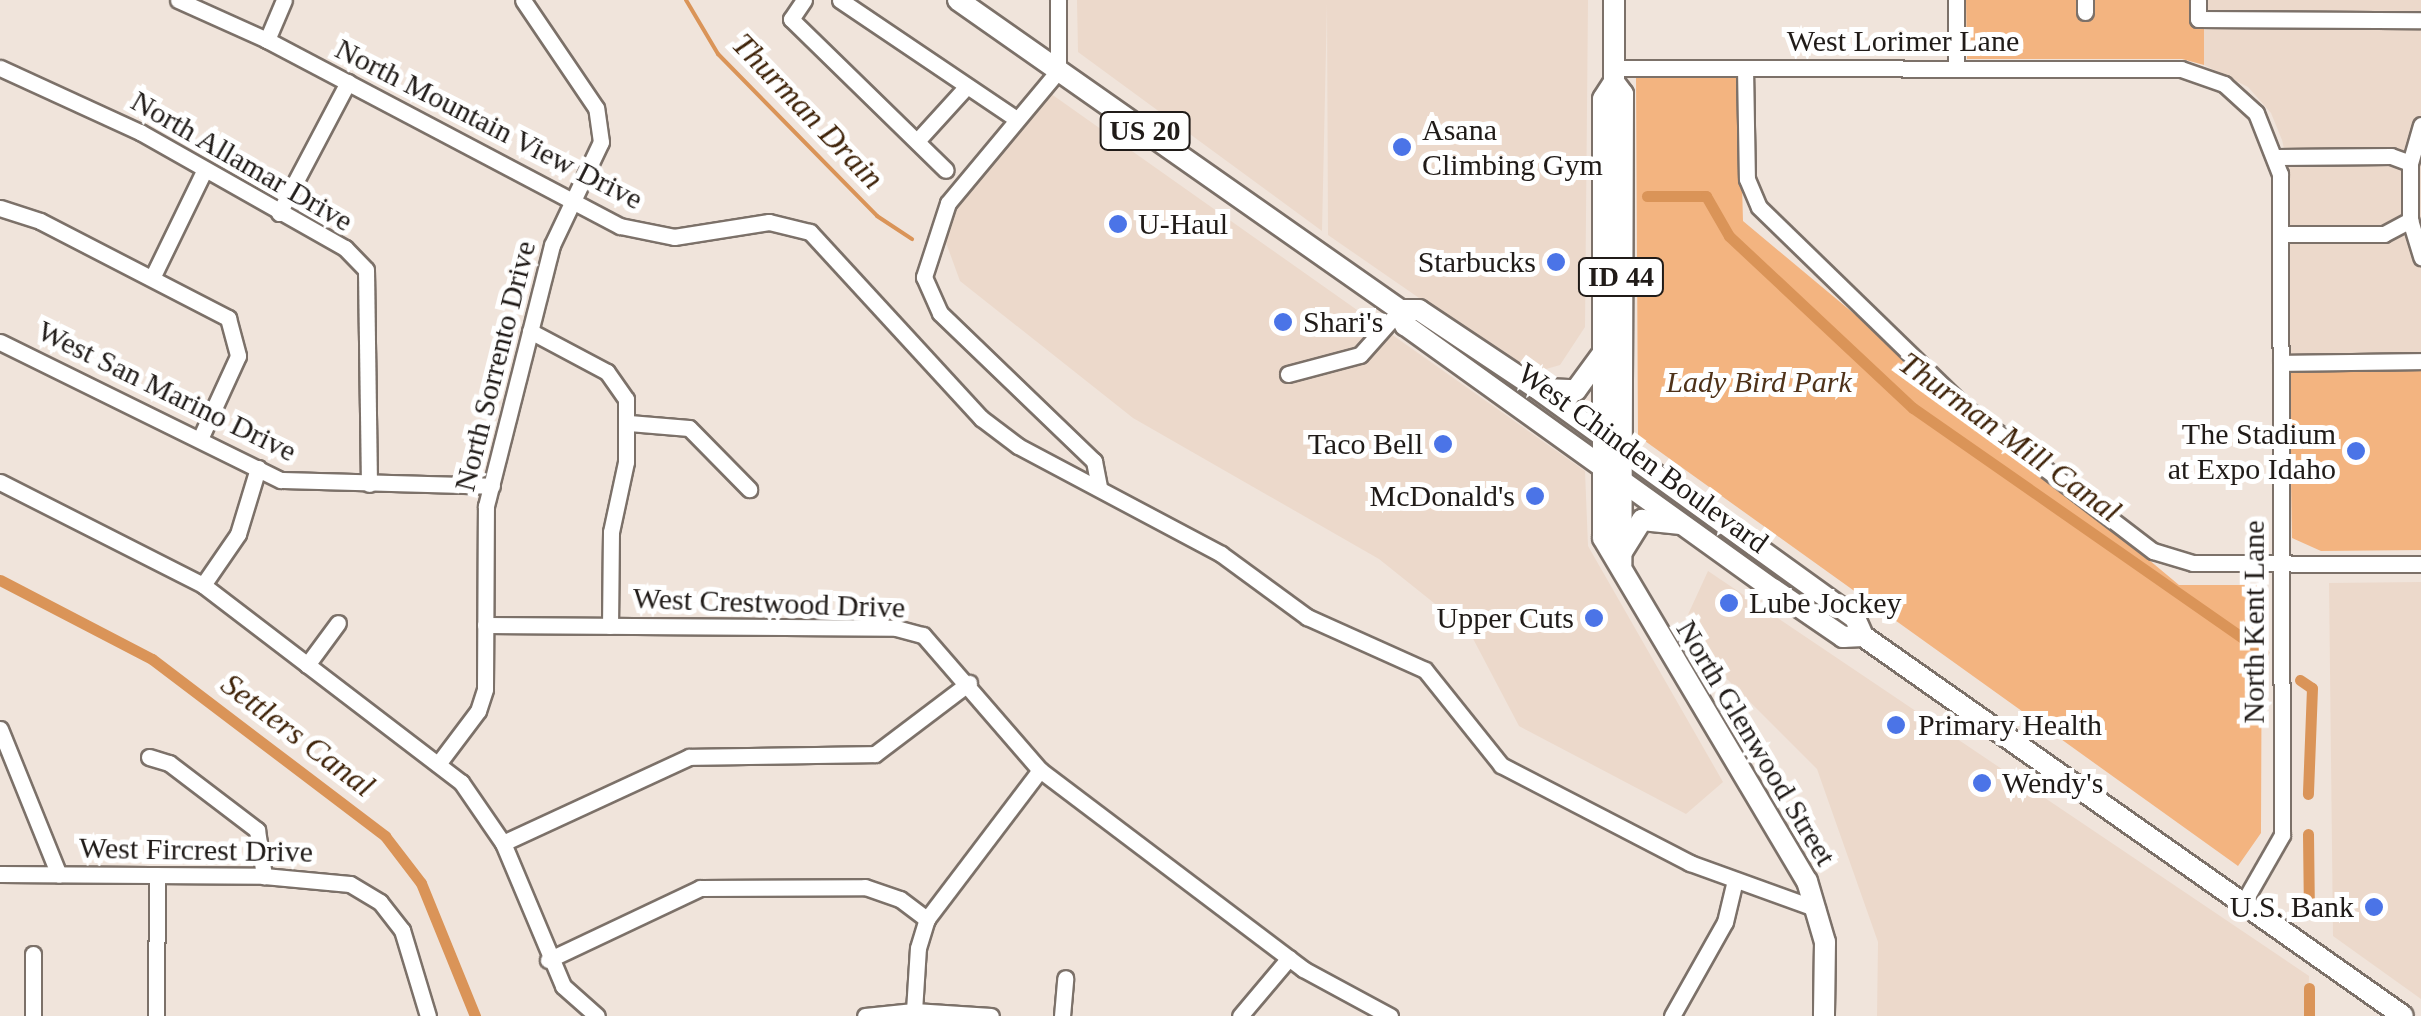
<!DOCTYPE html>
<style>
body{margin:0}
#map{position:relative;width:2421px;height:1016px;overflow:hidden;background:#f0e4db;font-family:Georgia,serif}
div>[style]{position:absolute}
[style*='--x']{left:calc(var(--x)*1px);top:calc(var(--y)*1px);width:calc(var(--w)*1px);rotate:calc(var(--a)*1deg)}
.built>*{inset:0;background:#ecd9cb}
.green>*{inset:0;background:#f3b480}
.stream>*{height:4px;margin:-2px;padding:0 2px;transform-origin:2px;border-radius:2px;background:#da9458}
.canal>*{height:11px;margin:-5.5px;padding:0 5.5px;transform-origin:5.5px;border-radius:5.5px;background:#da9458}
.roads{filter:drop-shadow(2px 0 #7c7169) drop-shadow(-2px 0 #7c7169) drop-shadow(0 2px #7c7169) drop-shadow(0 -2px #7c7169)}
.minor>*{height:15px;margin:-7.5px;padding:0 7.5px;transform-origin:7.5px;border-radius:7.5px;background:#fff}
.major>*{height:20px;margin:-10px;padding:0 10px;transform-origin:10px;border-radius:10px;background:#fff}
.dots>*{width:28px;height:28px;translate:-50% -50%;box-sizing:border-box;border:5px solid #fff;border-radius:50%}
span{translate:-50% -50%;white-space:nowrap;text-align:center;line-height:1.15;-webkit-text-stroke:10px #fff;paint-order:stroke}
.shield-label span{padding:2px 8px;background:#fff;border:2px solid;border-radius:8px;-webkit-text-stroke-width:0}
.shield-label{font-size:28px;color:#201b18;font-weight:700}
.street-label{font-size:30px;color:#201b18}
.poi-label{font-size:30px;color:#201b18}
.left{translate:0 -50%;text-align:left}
.right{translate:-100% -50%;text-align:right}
.park-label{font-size:30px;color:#4f3219;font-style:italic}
.water-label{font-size:32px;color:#3f2309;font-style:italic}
</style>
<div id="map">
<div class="built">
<div style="clip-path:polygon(1077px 0,1588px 0,1585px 327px,1560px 365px,1529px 374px,1328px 235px,1327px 3px,1322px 231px,1078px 52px)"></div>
<div style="clip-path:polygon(2204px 0,2421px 0,2421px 357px,2288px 360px,2289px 171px,2282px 140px,2271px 113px,2248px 87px,2204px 65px)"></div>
<div style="clip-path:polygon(1047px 91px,1585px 471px,1588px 546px,1723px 782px,1686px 814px,1519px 726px,1469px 631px,1379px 559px,1133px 418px,960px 281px,941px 229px)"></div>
<div style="clip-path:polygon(1708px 571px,2309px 976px,2308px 1016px,1877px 1016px,1878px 942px,1817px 769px,1680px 632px)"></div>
<div style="clip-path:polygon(2421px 582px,2421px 999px,2333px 936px,2329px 583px)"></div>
</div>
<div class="green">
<div style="clip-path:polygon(1966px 0,2204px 0,2204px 65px,2182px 59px,1967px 59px)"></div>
<div style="clip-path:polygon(1739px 75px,1743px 221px,2179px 585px,2262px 585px,2261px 833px,2238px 866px,1638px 436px,1636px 77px)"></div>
<div style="clip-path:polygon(2421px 359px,2421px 550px,2321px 551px,2292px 538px,2289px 363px)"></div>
</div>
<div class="stream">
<div style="--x:686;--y:0;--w:63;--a:59.3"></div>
<div style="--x:718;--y:54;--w:227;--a:45.5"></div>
<div style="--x:877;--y:216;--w:42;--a:33.3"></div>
</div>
<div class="canal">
<div style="--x:1647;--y:196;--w:59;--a:0"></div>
<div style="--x:1706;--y:196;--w:46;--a:60.1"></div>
<div style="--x:1729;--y:236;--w:252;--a:43.1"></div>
<div style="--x:1913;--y:408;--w:427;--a:34.9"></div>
<div style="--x:0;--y:580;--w:171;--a:27.5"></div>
<div style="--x:152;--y:659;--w:293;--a:37.2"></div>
<div style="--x:385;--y:836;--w:59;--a:52.5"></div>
<div style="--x:421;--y:883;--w:144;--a:67.9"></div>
<div style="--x:2300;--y:680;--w:14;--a:34"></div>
<div style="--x:2312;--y:688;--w:106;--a:92.2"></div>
<div style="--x:2308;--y:834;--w:77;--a:89.3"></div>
<div style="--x:2309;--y:988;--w:28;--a:90"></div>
</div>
<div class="roads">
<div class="minor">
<div style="--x:178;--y:0;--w:98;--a:24.2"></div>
<div style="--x:267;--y:40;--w:399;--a:27.8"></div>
<div style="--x:620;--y:226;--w:55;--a:11.5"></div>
<div style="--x:674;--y:237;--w:96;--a:-9"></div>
<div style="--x:769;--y:222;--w:42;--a:13.7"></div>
<div style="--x:810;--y:232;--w:253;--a:47.4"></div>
<div style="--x:981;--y:418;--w:46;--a:37.1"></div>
<div style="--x:1018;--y:446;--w:230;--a:28"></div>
<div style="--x:1221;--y:554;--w:107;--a:36.2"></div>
<div style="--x:1307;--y:617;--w:129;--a:24.2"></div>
<div style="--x:1425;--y:670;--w:122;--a:51.3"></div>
<div style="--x:1501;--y:765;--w:213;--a:27.4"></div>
<div style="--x:1690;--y:863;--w:135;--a:19.9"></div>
<div style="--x:804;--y:0;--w:23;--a:124"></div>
<div style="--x:791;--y:19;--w:216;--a:44.3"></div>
<div style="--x:840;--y:0;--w:211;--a:34"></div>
<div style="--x:1058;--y:0;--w:71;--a:90"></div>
<div style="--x:1058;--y:71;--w:172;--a:129.8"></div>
<div style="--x:948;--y:203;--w:78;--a:108"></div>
<div style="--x:924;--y:277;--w:39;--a:66"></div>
<div style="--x:940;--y:313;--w:214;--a:43.9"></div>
<div style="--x:1094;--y:461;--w:25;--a:79"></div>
<div style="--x:2085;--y:0;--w:12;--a:90"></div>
<div style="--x:2198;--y:0;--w:19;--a:90"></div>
<div style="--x:2198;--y:19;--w:223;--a:0.3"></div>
<div style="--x:267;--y:40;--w:43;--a:-67"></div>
<div style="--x:0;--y:68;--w:154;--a:24.6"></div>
<div style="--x:140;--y:132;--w:236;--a:29.5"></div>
<div style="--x:345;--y:248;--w:30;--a:46"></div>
<div style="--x:366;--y:270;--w:214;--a:89.2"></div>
<div style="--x:1614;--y:68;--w:567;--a:0.1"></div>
<div style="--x:2181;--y:69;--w:46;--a:19.2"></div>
<div style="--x:2224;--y:84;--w:43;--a:42.2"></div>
<div style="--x:2256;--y:113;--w:66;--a:68.5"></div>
<div style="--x:2280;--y:174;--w:661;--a:89.83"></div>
<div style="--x:2282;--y:835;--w:78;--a:119.8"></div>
<div style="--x:1745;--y:68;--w:111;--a:89"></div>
<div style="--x:1747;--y:179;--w:30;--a:67"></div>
<div style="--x:1759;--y:207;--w:290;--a:44.2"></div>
<div style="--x:1967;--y:409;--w:234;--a:37.4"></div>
<div style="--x:2153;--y:551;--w:42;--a:16.7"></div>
<div style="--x:2193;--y:563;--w:228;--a:0.3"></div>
<div style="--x:1956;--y:69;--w:69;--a:-90"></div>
<div style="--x:2421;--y:125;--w:40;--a:106"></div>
<div style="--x:2410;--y:163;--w:57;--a:90"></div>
<div style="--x:2410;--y:220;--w:39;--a:73"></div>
<div style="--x:917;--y:141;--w:74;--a:-47.7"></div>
<div style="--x:2278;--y:157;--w:113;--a:-0.5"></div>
<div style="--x:2391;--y:156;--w:20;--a:20"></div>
<div style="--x:0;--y:208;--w:42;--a:18"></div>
<div style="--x:40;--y:221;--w:212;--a:27.3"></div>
<div style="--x:228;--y:318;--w:39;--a:75"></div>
<div style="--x:238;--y:356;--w:89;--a:114.6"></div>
<div style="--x:279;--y:213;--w:148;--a:-62.2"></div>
<div style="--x:2281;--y:234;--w:103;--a:0"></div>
<div style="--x:2384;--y:234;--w:30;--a:-28"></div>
<div style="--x:153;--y:276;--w:114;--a:-64.1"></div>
<div style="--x:530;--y:331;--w:87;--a:28"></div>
<div style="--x:607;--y:372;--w:33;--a:55"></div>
<div style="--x:626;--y:399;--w:63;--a:90"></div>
<div style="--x:626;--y:462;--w:72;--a:102.1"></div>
<div style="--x:611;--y:532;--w:94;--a:90.6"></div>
<div style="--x:0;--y:342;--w:313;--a:26.2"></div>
<div style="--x:281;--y:480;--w:211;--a:1.6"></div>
<div style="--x:2281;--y:363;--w:140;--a:-0.8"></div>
<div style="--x:1288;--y:374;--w:74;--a:-14.8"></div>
<div style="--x:1360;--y:355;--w:60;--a:-48.4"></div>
<div style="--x:629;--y:423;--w:60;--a:4.8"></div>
<div style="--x:689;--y:428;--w:86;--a:45.5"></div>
<div style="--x:0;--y:482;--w:228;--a:26.9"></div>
<div style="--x:203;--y:585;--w:325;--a:37.4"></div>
<div style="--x:461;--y:782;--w:74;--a:55.5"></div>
<div style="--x:503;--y:843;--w:155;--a:67.2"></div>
<div style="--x:563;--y:986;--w:45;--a:41.4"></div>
<div style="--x:203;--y:585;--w:62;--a:-55.5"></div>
<div style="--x:238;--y:534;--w:69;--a:-73.1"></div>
<div style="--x:485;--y:625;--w:411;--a:0.4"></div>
<div style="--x:896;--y:628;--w:28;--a:15"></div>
<div style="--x:923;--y:635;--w:179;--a:49.1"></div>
<div style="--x:1040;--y:770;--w:330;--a:37.1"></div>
<div style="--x:1303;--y:969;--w:99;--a:28.4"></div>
<div style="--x:307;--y:665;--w:52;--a:-53.6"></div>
<div style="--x:0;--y:729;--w:157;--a:68"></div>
<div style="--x:149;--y:757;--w:21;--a:17"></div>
<div style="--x:169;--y:763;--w:111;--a:37.3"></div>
<div style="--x:257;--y:830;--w:47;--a:81.3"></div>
<div style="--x:438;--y:764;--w:66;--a:-53"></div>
<div style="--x:478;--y:711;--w:23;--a:-72"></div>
<div style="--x:485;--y:689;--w:183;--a:-89.7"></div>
<div style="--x:486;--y:506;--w:269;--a:-75.8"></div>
<div style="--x:552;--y:245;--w:114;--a:-64.6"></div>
<div style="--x:601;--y:142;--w:34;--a:-98"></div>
<div style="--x:596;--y:108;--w:130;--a:-124.1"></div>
<div style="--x:503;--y:843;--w:205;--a:-24.8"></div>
<div style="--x:689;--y:757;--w:186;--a:-0.9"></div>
<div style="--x:875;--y:754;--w:118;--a:-37.1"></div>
<div style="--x:0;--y:874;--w:264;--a:0.4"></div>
<div style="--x:264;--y:876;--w:86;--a:5.3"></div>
<div style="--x:350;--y:884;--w:35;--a:31"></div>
<div style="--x:380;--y:902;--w:36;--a:52"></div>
<div style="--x:402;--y:930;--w:90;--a:73.2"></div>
<div style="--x:548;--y:960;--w:168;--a:-25.3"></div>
<div style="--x:700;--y:888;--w:165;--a:-0.3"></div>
<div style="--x:865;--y:887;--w:37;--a:19"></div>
<div style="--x:900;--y:899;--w:34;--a:37"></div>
<div style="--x:914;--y:1011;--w:63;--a:-86.4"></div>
<div style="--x:918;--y:948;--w:30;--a:-73"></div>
<div style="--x:927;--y:919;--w:187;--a:-52.8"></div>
<div style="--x:33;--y:1016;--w:62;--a:-90"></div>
<div style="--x:156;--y:1016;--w:141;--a:-89.6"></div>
<div style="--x:865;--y:1016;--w:49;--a:-5.8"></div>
<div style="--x:914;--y:1011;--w:77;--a:3.7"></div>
<div style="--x:1062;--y:1016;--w:38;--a:-85"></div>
<div style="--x:1240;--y:1016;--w:76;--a:-49.8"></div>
<div style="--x:1672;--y:1016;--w:108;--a:-60.6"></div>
<div style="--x:1725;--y:922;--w:43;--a:-76.6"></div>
</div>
<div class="major">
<div style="--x:958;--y:0;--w:540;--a:35.04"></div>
<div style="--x:1400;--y:310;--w:19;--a:0"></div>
<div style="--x:1419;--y:310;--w:141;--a:33.7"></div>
<div style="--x:1536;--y:388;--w:393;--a:35.8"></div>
<div style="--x:1855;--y:618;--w:20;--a:66"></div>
<div style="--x:1863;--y:636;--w:660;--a:35.13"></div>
<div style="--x:1614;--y:0;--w:82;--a:90"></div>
<div style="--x:1614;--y:82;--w:15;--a:53"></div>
<div style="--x:1623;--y:94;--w:471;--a:90.2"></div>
<div style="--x:1614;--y:82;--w:20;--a:123"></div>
<div style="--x:1603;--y:99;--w:439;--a:90"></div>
<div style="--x:1603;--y:538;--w:399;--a:59.3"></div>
<div style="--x:1807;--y:881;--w:64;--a:73.6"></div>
<div style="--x:1825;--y:942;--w:74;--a:90.8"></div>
<div style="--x:1400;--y:310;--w:16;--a:72"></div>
<div style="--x:1405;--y:325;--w:453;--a:35.7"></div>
<div style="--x:1773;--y:589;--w:85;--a:34.4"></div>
<div style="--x:1843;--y:637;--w:20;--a:-3"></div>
<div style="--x:1542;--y:389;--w:34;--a:2"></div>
<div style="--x:1576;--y:390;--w:46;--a:-53.9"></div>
<div style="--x:1622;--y:552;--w:38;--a:-58"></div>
<div style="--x:1642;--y:520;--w:39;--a:6"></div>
</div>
</div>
<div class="dots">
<div style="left:1402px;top:147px;background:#4b74e7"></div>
<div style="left:1118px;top:224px;background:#4b74e7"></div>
<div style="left:1556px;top:262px;background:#4b74e7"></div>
<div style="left:1283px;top:322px;background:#4b74e7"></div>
<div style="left:1443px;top:444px;background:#4b74e7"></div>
<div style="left:2356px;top:451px;background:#4b74e7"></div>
<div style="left:1535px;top:496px;background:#4b74e7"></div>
<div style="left:1729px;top:603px;background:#4b74e7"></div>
<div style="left:1594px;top:618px;background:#4b74e7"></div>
<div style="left:1896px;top:725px;background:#4b74e7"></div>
<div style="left:1982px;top:783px;background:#4b74e7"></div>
<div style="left:2374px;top:907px;background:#4b74e7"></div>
</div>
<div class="shield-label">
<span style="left:1145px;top:131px">US 20</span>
<span style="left:1621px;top:277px">ID 44</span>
</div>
<div class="street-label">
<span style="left:1903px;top:41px">West Lorimer Lane</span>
<span style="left:489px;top:124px;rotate:27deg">North Mountain View Drive</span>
<span style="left:242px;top:161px;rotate:30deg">North Allamar Drive</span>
<span style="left:495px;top:366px;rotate:-76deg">North Sorrento Drive</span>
<span style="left:167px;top:391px;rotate:26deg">West San Marino Drive</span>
<span style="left:1643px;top:458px;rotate:36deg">West Chinden Boulevard</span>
<span style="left:769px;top:603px;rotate:2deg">West Crestwood Drive</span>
<span style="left:2254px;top:622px;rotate:-90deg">North Kent Lane</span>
<span style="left:1756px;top:743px;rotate:59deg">North Glenwood Street</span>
<span style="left:196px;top:850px;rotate:1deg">West Fircrest Drive</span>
</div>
<div class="poi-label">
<span class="left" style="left:1422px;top:147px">Asana<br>Climbing Gym</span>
<span class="left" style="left:1138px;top:224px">U-Haul</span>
<span class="right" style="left:1536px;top:262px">Starbucks</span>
<span class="left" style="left:1303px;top:322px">Shari's</span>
<span class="right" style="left:2336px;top:451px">The Stadium<br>at Expo Idaho</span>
<span class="right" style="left:1423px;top:444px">Taco Bell</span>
<span class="right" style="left:1515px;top:496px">McDonald's</span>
<span class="left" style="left:1749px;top:603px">Lube Jockey</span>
<span class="right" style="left:1574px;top:618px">Upper Cuts</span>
<span class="left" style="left:1918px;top:725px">Primary Health</span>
<span class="left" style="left:2002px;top:783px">Wendy's</span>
<span class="right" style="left:2354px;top:907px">U.S. Bank</span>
</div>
<div class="park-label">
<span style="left:1759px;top:382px">Lady Bird Park</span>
</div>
<div class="water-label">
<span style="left:808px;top:111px;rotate:46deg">Thurman Drain</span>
<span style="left:2010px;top:437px;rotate:36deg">Thurman Mill Canal</span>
<span style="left:298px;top:735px;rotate:37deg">Settlers Canal</span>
</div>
</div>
